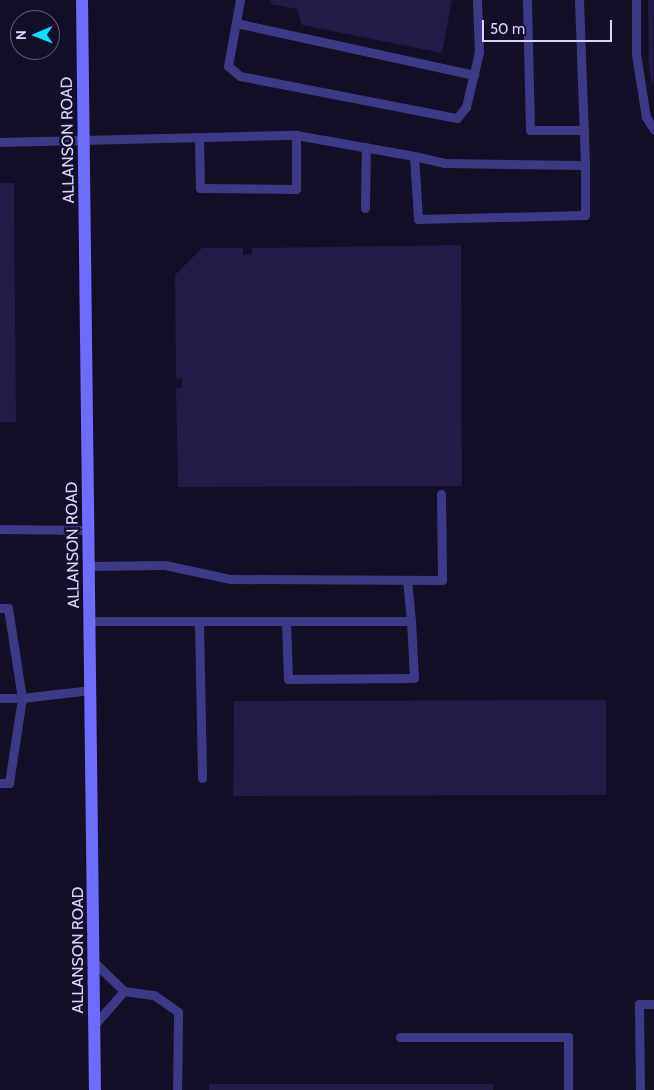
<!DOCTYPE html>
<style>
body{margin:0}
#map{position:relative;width:654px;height:1090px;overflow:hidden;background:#130f26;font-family:Cabin,sans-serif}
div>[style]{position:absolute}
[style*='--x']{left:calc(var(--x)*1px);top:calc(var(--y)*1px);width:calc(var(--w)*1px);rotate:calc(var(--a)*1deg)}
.building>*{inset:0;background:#241b47}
.lane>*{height:9px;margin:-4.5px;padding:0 4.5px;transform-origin:4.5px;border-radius:4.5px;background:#3d3a85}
.secondary>*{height:12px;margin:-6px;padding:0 6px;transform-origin:6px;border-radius:6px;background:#6f6bff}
span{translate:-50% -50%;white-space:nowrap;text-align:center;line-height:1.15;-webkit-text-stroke:5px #130f26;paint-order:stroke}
.street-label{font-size:16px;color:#d9d4ff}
.north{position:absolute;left:10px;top:10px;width:50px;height:50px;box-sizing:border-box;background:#130f26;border:1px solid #625e7d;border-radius:50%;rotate:269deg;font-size:14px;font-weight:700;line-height:20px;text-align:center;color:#d9d4ff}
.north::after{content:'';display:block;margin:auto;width:18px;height:22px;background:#00e5ff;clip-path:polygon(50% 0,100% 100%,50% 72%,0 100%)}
.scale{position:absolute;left:482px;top:20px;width:130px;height:22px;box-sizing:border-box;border:2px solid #d9d4ff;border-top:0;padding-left:6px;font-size:15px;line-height:18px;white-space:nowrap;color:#d9d4ff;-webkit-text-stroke:4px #130f26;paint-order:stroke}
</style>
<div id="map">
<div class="building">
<div style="clip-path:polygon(271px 0,452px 0,442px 53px,302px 25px,297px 9px,270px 4px)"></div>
<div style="clip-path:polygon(648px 0,654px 0,653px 88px,649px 67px)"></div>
<div style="clip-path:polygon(0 183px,14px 183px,16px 422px,0 422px)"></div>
<div style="clip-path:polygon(461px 245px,462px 486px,178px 487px,176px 388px,182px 388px,182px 378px,176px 379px,175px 275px,202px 248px,243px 248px,243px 255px,252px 254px,252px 248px)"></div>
<div style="clip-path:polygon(606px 700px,606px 795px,233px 796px,234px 701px)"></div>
<div style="clip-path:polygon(209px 1084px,493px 1084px,493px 1090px,209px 1090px)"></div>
</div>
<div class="lane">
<div style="--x:240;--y:0;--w:67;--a:100.3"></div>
<div style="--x:228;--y:66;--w:16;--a:40"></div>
<div style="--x:240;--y:76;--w:221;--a:11"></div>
<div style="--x:457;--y:118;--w:14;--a:-51"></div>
<div style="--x:466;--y:107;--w:57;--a:-76.7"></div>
<div style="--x:479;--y:52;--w:52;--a:-92.2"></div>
<div style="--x:527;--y:0;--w:130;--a:88.7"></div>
<div style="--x:530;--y:130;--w:54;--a:0"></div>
<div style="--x:579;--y:0;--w:165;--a:87.9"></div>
<div style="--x:636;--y:0;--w:54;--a:90"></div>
<div style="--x:636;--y:54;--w:64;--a:81"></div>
<div style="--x:646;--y:117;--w:15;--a:58"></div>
<div style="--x:236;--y:23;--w:244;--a:12.3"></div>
<div style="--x:199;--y:138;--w:50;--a:88.9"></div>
<div style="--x:200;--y:188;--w:96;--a:0.6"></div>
<div style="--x:296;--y:189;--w:54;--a:-90"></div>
<div style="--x:0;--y:142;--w:296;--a:-1.4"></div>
<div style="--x:296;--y:135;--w:120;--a:10.1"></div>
<div style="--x:414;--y:156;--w:31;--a:13"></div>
<div style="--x:444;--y:163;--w:141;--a:0.8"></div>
<div style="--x:585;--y:165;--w:50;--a:90"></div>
<div style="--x:585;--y:215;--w:167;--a:178.6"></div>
<div style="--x:418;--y:219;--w:63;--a:-93.6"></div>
<div style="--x:365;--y:208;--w:61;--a:-89.1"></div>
<div style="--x:0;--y:529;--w:89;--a:0.6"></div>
<div style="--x:90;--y:566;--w:75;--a:-0.8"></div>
<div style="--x:165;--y:565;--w:66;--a:12.2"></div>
<div style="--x:230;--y:579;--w:212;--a:0.3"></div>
<div style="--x:442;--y:580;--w:86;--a:-90.7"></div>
<div style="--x:0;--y:608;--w:8;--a:0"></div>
<div style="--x:8;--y:608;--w:91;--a:81.2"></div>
<div style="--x:22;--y:698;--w:22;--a:180"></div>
<div style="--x:90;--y:621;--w:321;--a:0"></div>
<div style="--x:411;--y:621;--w:41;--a:-95.6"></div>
<div style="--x:199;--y:621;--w:157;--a:88.9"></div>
<div style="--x:286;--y:621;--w:58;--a:88"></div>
<div style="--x:288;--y:679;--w:126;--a:-0.5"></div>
<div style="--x:414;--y:678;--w:57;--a:-93"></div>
<div style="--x:0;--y:783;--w:9;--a:0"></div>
<div style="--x:9;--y:783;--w:86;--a:-81.3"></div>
<div style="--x:22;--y:698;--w:69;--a:-6.6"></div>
<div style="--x:94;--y:962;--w:42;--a:44"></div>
<div style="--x:124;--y:991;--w:30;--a:8"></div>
<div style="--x:154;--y:995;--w:29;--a:35"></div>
<div style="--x:178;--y:1012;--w:78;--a:90.7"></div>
<div style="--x:95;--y:1024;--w:44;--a:-48.7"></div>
<div style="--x:400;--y:1037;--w:168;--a:0"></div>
<div style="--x:568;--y:1037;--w:53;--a:90"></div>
<div style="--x:640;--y:1090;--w:86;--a:-90.7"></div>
<div style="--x:639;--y:1004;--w:15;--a:0"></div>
</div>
<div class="secondary">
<div style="--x:82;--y:0;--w:1090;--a:89.32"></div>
</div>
<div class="street-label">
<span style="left:68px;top:140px;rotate:-91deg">ALLANSON ROAD</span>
<span style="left:73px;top:545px;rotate:-91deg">ALLANSON ROAD</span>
<span style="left:78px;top:950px;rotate:-90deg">ALLANSON ROAD</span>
</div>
<div class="north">N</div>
<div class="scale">50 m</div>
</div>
